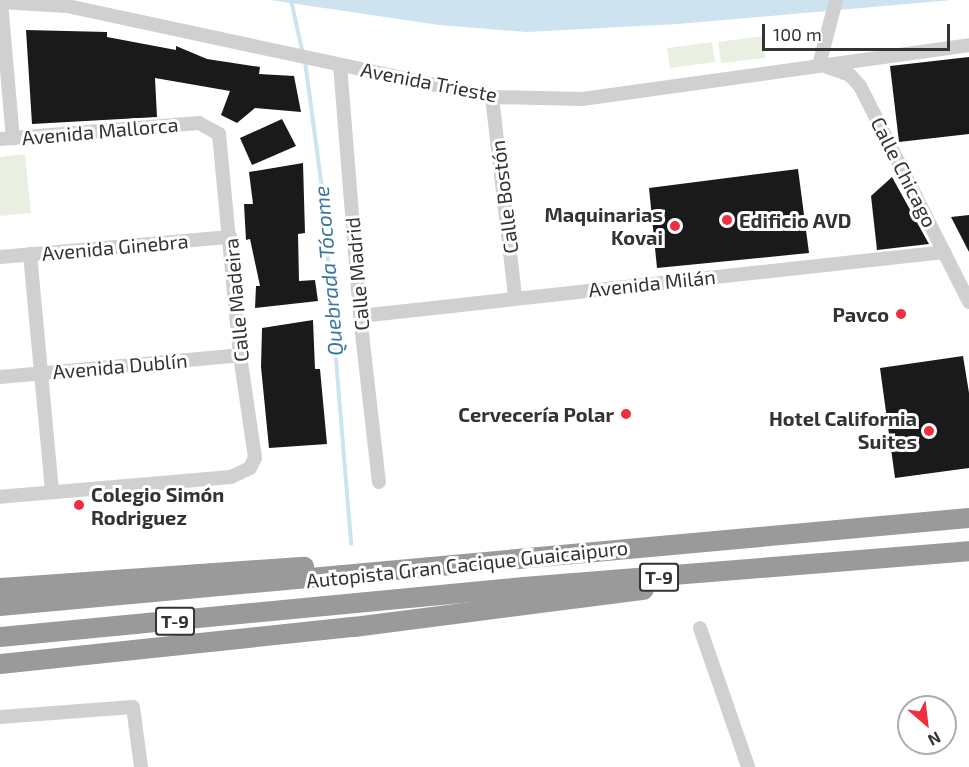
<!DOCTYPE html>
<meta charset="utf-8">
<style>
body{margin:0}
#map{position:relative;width:969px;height:767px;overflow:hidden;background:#fff;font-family:"Exo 2",sans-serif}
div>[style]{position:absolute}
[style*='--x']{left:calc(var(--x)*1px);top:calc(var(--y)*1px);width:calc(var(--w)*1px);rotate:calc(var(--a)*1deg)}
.green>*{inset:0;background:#e9f0e1}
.water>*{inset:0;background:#cde3f0}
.stream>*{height:4px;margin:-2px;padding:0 2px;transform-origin:2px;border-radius:2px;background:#cde3f0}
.building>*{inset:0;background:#1a1a1a}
.minor>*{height:14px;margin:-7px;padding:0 7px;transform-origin:7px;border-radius:7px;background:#d0d0d0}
.highway>*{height:20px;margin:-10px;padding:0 10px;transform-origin:10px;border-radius:10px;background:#9a9a9a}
.dots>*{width:16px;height:16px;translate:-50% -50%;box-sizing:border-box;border:3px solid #fff;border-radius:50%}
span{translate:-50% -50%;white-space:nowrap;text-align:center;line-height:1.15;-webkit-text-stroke:6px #fff;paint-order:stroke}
.shield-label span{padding:2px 4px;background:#fff;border:2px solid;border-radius:4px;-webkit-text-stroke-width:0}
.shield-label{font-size:18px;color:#333;font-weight:700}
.street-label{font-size:20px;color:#333}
.poi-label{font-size:20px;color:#333;font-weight:700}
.right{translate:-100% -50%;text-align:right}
.left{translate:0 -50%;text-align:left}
.water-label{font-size:21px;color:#3a789c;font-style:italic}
.north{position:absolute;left:897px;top:695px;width:60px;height:60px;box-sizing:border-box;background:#fff;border:2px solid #adadad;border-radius:50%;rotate:152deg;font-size:16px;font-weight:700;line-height:24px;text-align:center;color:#333}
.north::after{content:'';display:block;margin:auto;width:21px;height:27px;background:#f02e40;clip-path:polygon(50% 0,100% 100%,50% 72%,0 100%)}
.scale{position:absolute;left:762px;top:24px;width:188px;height:27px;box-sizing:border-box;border:3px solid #333;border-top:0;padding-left:8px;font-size:18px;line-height:21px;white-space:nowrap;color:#333;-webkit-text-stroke:4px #fff;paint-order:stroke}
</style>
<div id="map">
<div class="green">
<div style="clip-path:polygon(763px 36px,765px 58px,721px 63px,718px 42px)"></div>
<div style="clip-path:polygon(712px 42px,715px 62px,670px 68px,667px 48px)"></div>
<div style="clip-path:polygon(25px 154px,31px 213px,0 216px,0 157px)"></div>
</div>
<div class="water">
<div style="clip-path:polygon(270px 0,952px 0,678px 24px,527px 32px,439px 25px)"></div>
</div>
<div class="stream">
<div style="--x:291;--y:0;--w:55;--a:77.5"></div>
<div style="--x:305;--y:61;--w:129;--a:82.4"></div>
<div style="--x:322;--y:189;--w:356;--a:85.3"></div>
</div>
<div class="building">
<div style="clip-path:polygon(26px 30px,107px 32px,107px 37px,176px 50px,176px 46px,207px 59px,260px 67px,259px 74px,294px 76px,301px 112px,255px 108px,237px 123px,221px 115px,230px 91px,155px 78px,157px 117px,32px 124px)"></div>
<div style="clip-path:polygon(969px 57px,969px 134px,899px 142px,890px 66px)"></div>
<div style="clip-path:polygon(282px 119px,296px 146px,252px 165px,240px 138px)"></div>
<div style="clip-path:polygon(303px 163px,305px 233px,298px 234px,299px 281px,315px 280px,318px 301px,255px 308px,256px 286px,260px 286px,250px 239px,246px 240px,244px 204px,253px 204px,249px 172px)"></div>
<div style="clip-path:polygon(798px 169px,809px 253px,657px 268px,649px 188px)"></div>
<div style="clip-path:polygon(892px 177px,929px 244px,877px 250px,871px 196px)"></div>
<div style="clip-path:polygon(969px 215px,969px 252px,951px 217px)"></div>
<div style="clip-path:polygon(313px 320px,315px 369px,320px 369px,327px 444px,269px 448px,261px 367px,262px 328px)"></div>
<div style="clip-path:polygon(963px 356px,969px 393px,969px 468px,895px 478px,880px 368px)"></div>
</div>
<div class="minor">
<div style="--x:0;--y:2;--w:67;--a:3.4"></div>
<div style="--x:67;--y:6;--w:435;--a:12.1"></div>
<div style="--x:492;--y:97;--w:90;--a:1.3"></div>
<div style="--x:582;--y:99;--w:391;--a:-7.9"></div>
<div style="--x:1;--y:2;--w:137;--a:85"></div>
<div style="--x:340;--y:65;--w:252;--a:85.4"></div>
<div style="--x:360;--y:316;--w:167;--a:83.5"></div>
<div style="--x:819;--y:65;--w:67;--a:-75.3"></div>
<div style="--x:827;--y:67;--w:24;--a:19"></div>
<div style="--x:850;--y:75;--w:15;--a:48"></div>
<div style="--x:860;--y:86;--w:242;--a:63.2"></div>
<div style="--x:492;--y:97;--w:201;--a:83.4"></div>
<div style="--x:0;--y:139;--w:200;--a:-4.6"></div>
<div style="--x:199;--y:123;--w:23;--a:29"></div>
<div style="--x:219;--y:134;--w:222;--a:84.6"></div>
<div style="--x:240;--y:355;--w:104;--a:81.7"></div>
<div style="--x:255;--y:458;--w:11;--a:117"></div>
<div style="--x:250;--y:468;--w:21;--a:155"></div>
<div style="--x:231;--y:477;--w:232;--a:175.1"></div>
<div style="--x:30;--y:254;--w:239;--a:84.7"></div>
<div style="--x:0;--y:257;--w:231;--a:-5"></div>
<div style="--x:360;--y:316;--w:588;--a:-6.24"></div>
<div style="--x:0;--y:377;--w:241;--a:-5.2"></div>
<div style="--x:700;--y:628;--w:147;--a:70.9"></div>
<div style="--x:0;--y:717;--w:133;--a:-4.3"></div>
<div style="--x:133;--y:707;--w:61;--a:82.4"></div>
</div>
<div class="highway">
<div style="--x:0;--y:588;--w:305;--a:-4"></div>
<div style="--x:0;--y:606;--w:973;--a:-5.19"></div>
<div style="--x:0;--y:637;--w:526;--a:-5.45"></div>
<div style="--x:524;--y:587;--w:446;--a:-4.6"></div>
<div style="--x:0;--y:664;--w:356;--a:-6"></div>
<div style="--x:354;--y:627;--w:292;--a:-7.3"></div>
</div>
<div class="dots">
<div style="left:727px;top:220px;background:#f02e40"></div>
<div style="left:675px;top:226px;background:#f02e40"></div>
<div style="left:901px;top:314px;background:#f02e40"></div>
<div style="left:626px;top:414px;background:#f02e40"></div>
<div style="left:929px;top:431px;background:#f02e40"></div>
<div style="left:79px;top:505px;background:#f02e40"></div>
</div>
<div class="shield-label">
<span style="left:659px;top:577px">T-9</span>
<span style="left:175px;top:621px">T-9</span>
</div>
<div class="street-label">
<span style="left:429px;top:82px;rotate:11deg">Avenida Trieste</span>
<span style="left:100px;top:131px;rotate:-5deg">Avenida Mallorca</span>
<span style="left:904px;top:172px;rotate:63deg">Calle Chicago</span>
<span style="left:504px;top:197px;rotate:-97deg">Calle Bostón</span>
<span style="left:115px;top:247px;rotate:-5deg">Avenida Ginebra</span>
<span style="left:357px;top:274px;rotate:-95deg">Calle Madrid</span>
<span style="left:652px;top:283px;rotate:-6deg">Avenida Milán</span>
<span style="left:236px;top:300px;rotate:-95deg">Calle Madeira</span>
<span style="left:120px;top:366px;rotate:-5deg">Avenida Dublín</span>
<span style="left:467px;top:564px;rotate:-6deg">Autopista Gran Cacique Guaicaipuro</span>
</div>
<div class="poi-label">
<span class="right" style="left:663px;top:226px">Maquinarias<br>Kovai</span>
<span class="left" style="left:739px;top:220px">Edificio AVD</span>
<span class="right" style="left:889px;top:314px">Pavco</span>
<span class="right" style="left:614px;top:414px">Cervecería Polar</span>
<span class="right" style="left:917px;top:430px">Hotel California<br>Suites</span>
<span class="left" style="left:91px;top:506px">Colegio Simón<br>Rodriguez</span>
</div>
<div class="water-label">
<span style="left:328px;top:271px;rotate:-95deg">Quebrada Tócome</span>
</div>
<div class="north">N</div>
<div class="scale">100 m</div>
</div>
